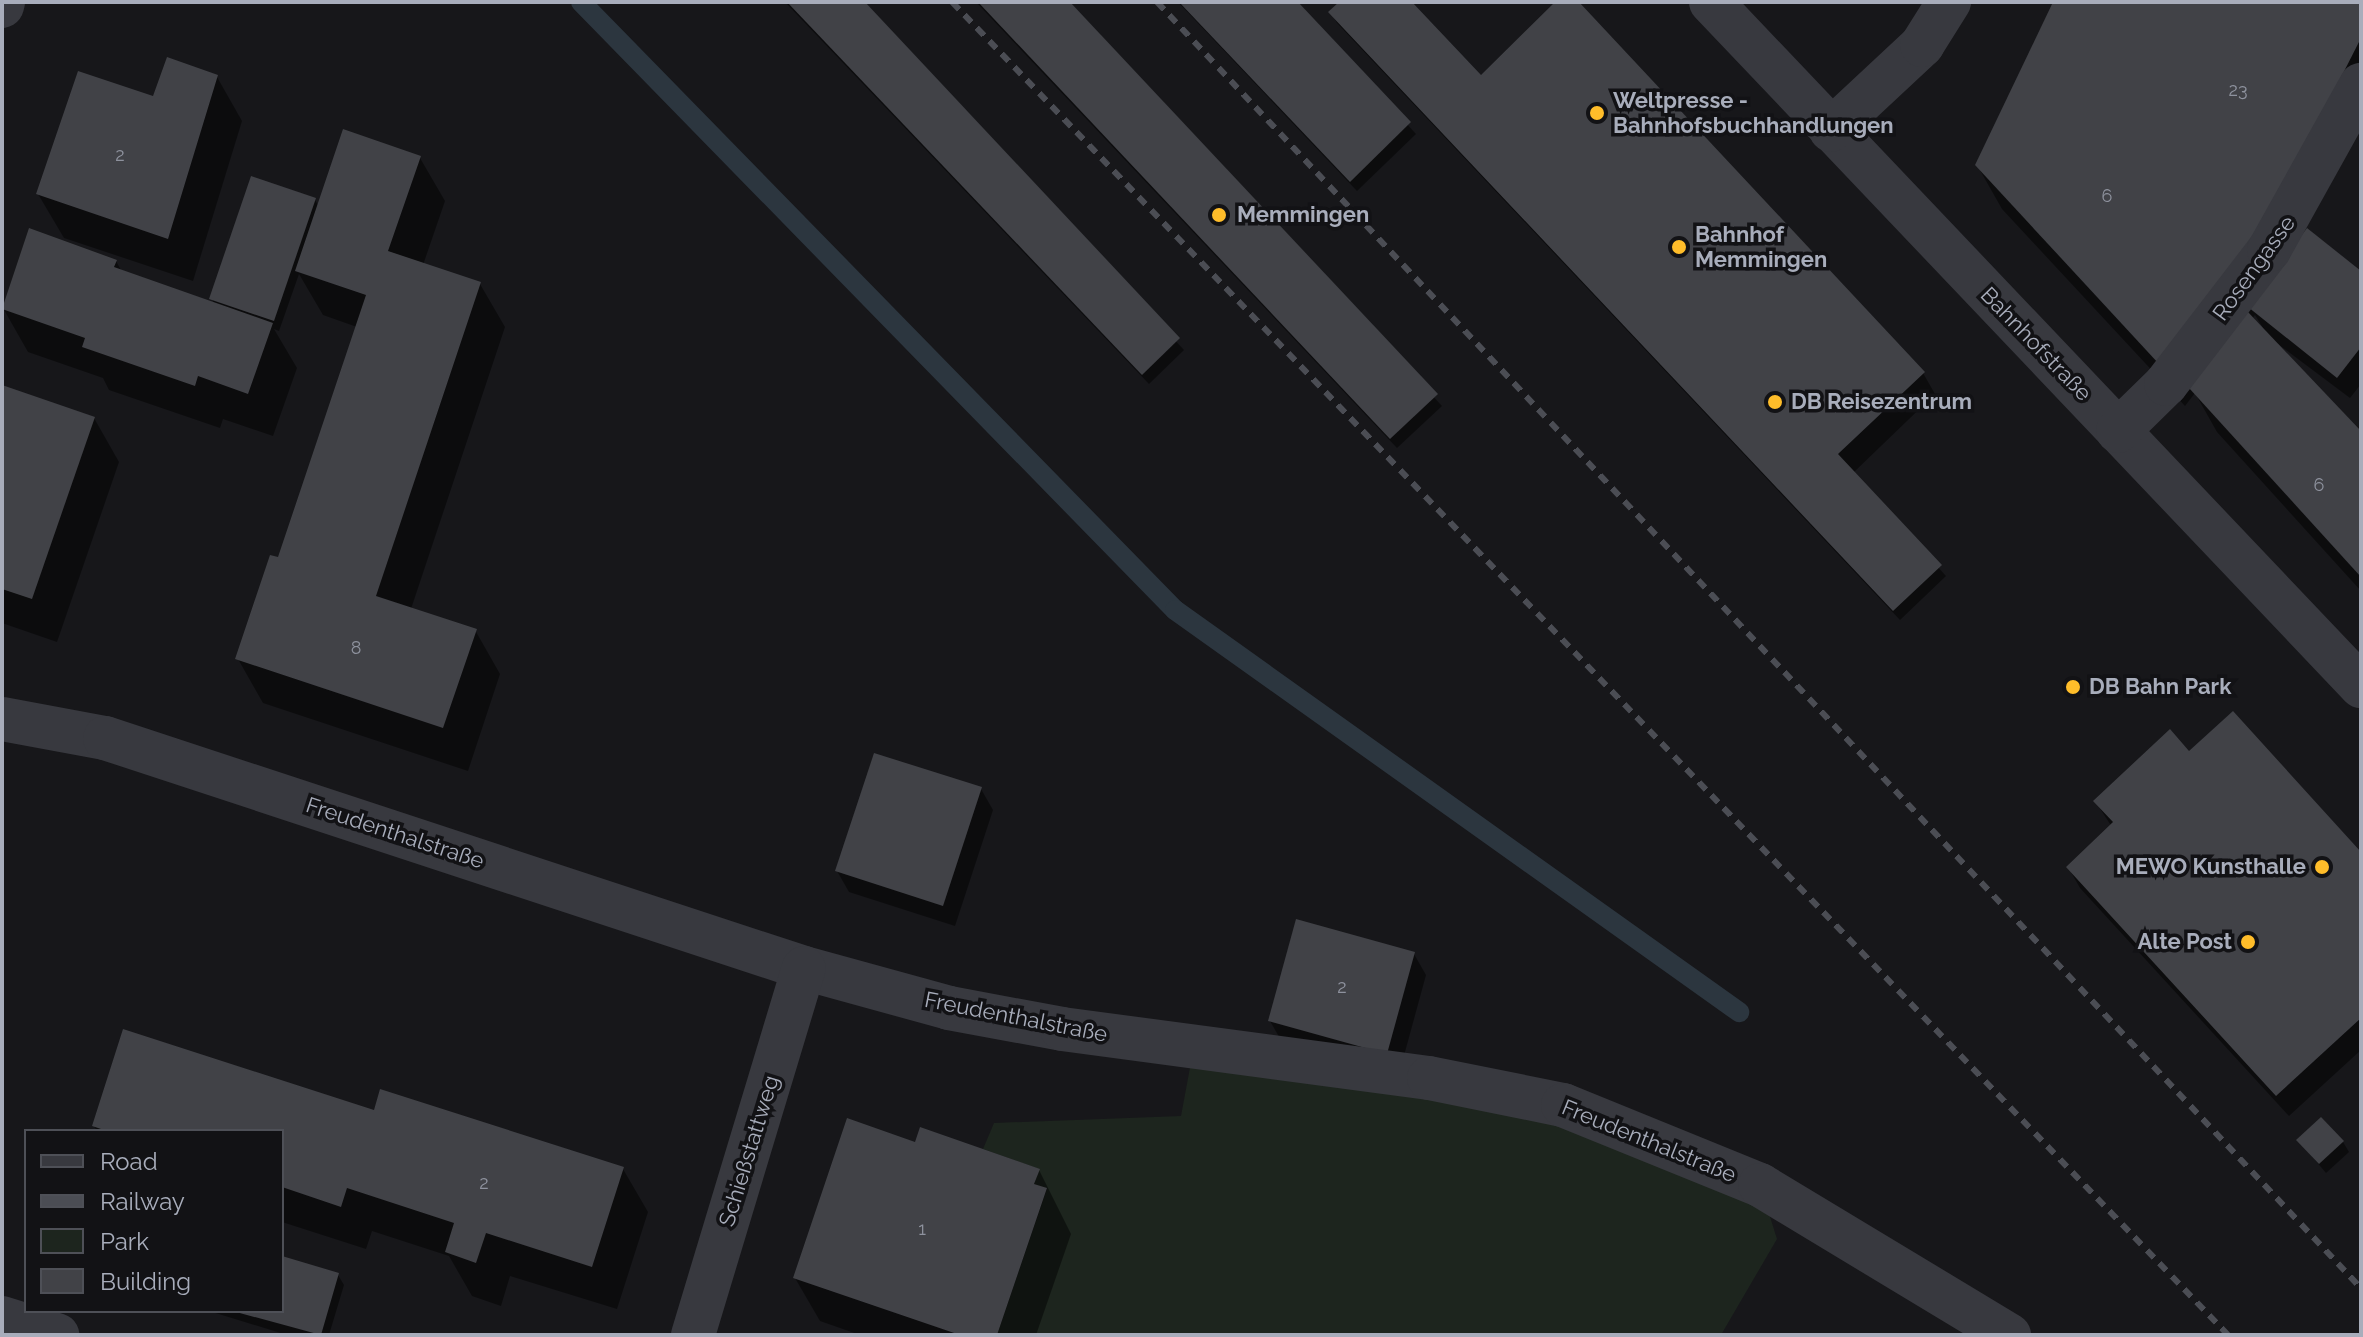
<!DOCTYPE html>
<meta charset="utf-8">
<style>
body{margin:0}
#map{position:relative;width:2363px;height:1337px;overflow:hidden;background:#17171a;font-family:Raleway,sans-serif}
div>[style]{position:absolute}
[style*='--x']{left:calc(var(--x)*1px);top:calc(var(--y)*1px);width:calc(var(--w)*1px);rotate:calc(var(--a)*1deg)}
.green>*{inset:0;background:#1d251e}
.shadow>*{inset:0;background:#0007}
.stream>*{height:20px;margin:-10px;padding:0 10px;transform-origin:10px;border-radius:10px;background:#2c363f}
.building>*{inset:0;background:#414247}
.minor>*{height:44px;margin:-22px;padding:0 22px;transform-origin:22px;border-radius:22px;background:#38393f}
.rail>*{height:6px;margin-top:-3px;transform-origin:0;background:repeating-linear-gradient(90deg,#4b4d54 0 10px,transparent 0 18px)}
.dots>*{width:22px;height:22px;translate:-50% -50%;box-sizing:border-box;border:4px solid #121215;border-radius:50%}
span{translate:-50% -50%;white-space:nowrap;text-align:center;line-height:1.15;-webkit-text-stroke:7px #121215;paint-order:stroke}
.number-label{font-size:18px;color:#8e929e}
.number-label span{-webkit-text-stroke-width:0}
.poi-label{font-size:22px;color:#a8adbb;font-weight:700}
.left{translate:0 -50%;text-align:left}
.right{translate:-100% -50%;text-align:right}
.street-label{font-size:22px;color:#a8adbb}
.frame{position:absolute;inset:0;border:4px solid #a8adbb;pointer-events:none}
.legend{position:absolute;left:24px;top:1129px;width:260px;height:184px;box-sizing:border-box;background:#121215;border:2px solid #4e5057;margin:0;padding:10px 14px;list-style:none;font-size:24px;color:#a8adbb}
.legend li{display:flex;align-items:center;gap:16px;height:40px}
.legend b{width:40px;border:2px solid #4e5057}
</style>
<div id="map">
<div class="green">
<div style="clip-path:polygon(1194px 1046px,1429px 1078px,1760px 1185px,1777px 1239px,1721px 1335px,997px 1335px,1047px 1189px,1034px 1184px,1039px 1169px,983px 1149px,994px 1123px,1181px 1116px)"></div>
</div>
<div class="shadow">
<div style="clip-path:polygon(785px 2px,863px 2px,1184px 350px,1149px 384px)"></div>
<div style="clip-path:polygon(976px 2px,1067px 2px,1442px 406px,1397px 448px)"></div>
<div style="clip-path:polygon(1178px 2px,1295px 2px,1416px 134px,1357px 191px)"></div>
<div style="clip-path:polygon(1342px 2px,1409px 2px,1480px 78px,1558px 2px,1576px 2px,1923px 373px,1935px 394px,1853px 473px,1946px 576px,1900px 620px,1337px 23px,1331px 13px)"></div>
<div style="clip-path:polygon(evenodd,2056px 2px,2361px 2px,2361px 59px,2269px 239px,2361px 273px,2361px 384px,2350px 398px,2266px 335px,2361px 435px,2361px 591px,2217px 432px,2195px 393px,2185px 406px,2002px 209px,1977px 165px,2056px 2px,2255px 315px,2263px 328px,2252px 319px,2255px 315px)"></div>
<div style="clip-path:polygon(217px 77px,242px 121px,193px 281px,64px 238px,38px 194px,154px 99px)"></div>
<div style="clip-path:polygon(420px 158px,445px 201px,423px 265px,480px 284px,505px 327px,411px 609px,475px 630px,500px 674px,468px 771px,263px 703px,238px 659px,279px 560px,357px 327px,323px 315px,299px 274px,279px 331px,274px 329px,297px 368px,273px 436px,223px 419px,220px 428px,109px 390px,103px 378px,28px 352px,3px 308px,116px 261px,122px 272px,215px 305px,212px 299px,315px 200px,319px 207px)"></div>
<div style="clip-path:polygon(2px 387px,94px 418px,119px 462px,57px 642px,2px 623px)"></div>
<div style="clip-path:polygon(2189px 754px,2361px 855px,2361px 1050px,2289px 1116px,2080px 888px,2068px 867px,2112px 827px,2095px 801px)"></div>
<div style="clip-path:polygon(981px 789px,993px 810px,955px 926px,849px 892px,837px 871px)"></div>
<div style="clip-path:polygon(1414px 954px,1426px 975px,1399px 1074px,1282px 1042px,1270px 1021px)"></div>
<div style="clip-path:polygon(375px 1112px,623px 1169px,648px 1212px,617px 1309px,510px 1276px,501px 1306px,472px 1296px,449px 1256px,372px 1231px,366px 1249px,282px 1222px,282px 1131px,97px 1131px,94px 1126px)"></div>
<div style="clip-path:polygon(2299px 1141px,2343px 1142px,2349px 1152px,2326px 1173px)"></div>
<div style="clip-path:polygon(1039px 1170px,1071px 1234px,1036px 1335px,860px 1335px,820px 1321px,795px 1278px)"></div>
<div style="clip-path:polygon(282px 1258px,338px 1275px,344px 1285px,329px 1335px,287px 1335px,209px 1311px,282px 1311px)"></div>
</div>
<div class="stream">
<div style="--x:581;--y:2;--w:850;--a:45.67"></div>
<div style="--x:1175;--y:610;--w:693;--a:35.48"></div>
</div>
<div class="building">
<div style="clip-path:polygon(787px 2px,865px 2px,1180px 338px,1142px 375px)"></div>
<div style="clip-path:polygon(978px 2px,1070px 2px,1438px 394px,1390px 439px)"></div>
<div style="clip-path:polygon(1179px 2px,1298px 2px,1411px 122px,1350px 182px)"></div>
<div style="clip-path:polygon(1339px 2px,1412px 2px,1481px 75px,1555px 2px,1579px 2px,1925px 372px,1838px 454px,1942px 565px,1893px 611px,1328px 12px)"></div>
<div style="clip-path:polygon(2053px 2px,2361px 2px,2361px 38px,2265px 227px,2159px 364px,1975px 165px)"></div>
<div style="clip-path:polygon(167px 57px,218px 75px,168px 239px,36px 194px,78px 71px,153px 96px)"></div>
<div style="clip-path:polygon(343px 129px,421px 156px,388px 251px,481px 282px,376px 596px,477px 629px,443px 728px,235px 659px,270px 555px,278px 557px,366px 295px,295px 271px)"></div>
<div style="clip-path:polygon(251px 176px,316px 198px,274px 321px,209px 299px)"></div>
<div style="clip-path:polygon(29px 228px,117px 260px,114px 267px,273px 323px,248px 394px,198px 376px,195px 386px,82px 347px,85px 338px,2px 309px)"></div>
<div style="clip-path:polygon(2307px 228px,2361px 271px,2361px 347px,2337px 378px,2248px 307px)"></div>
<div style="clip-path:polygon(2247px 311px,2361px 431px,2361px 577px,2189px 388px)"></div>
<div style="clip-path:polygon(2px 385px,95px 417px,32px 599px,2px 589px)"></div>
<div style="clip-path:polygon(2233px 711px,2361px 852px,2361px 1018px,2276px 1096px,2066px 867px,2113px 822px,2093px 801px,2170px 729px,2189px 751px)"></div>
<div style="clip-path:polygon(874px 753px,982px 787px,943px 906px,835px 871px)"></div>
<div style="clip-path:polygon(1296px 919px,1415px 952px,1387px 1054px,1268px 1021px)"></div>
<div style="clip-path:polygon(123px 1029px,374px 1110px,380px 1089px,624px 1167px,592px 1267px,486px 1233px,476px 1263px,445px 1252px,454px 1223px,347px 1188px,341px 1207px,282px 1187px,282px 1131px,107px 1131px,92px 1126px)"></div>
<div style="clip-path:polygon(2321px 1117px,2344px 1141px,2319px 1164px,2296px 1140px)"></div>
<div style="clip-path:polygon(847px 1118px,915px 1142px,920px 1127px,1040px 1169px,1034px 1184px,1047px 1188px,997px 1335px,960px 1335px,793px 1278px)"></div>
<div style="clip-path:polygon(282px 1256px,339px 1273px,321px 1335px,236px 1312px,282px 1311px)"></div>
</div>
<div class="minor">
<div style="--x:1711;--y:2;--w:944;--a:46.46"></div>
<div style="--x:2;--y:6;--w:4;--a:-76"></div>
<div style="--x:1831;--y:130;--w:125;--a:-43"></div>
<div style="--x:1922;--y:45;--w:51;--a:-57.9"></div>
<div style="--x:2118;--y:431;--w:67;--a:-44.4"></div>
<div style="--x:2166;--y:384;--w:169;--a:-52.5"></div>
<div style="--x:2269;--y:250;--w:189;--a:-60.9"></div>
<div style="--x:2;--y:719;--w:105;--a:10.5"></div>
<div style="--x:105;--y:738;--w:736;--a:18.21"></div>
<div style="--x:804;--y:968;--w:150;--a:15.4"></div>
<div style="--x:949;--y:1008;--w:115;--a:10.5"></div>
<div style="--x:1062;--y:1029;--w:370;--a:7.6"></div>
<div style="--x:1429;--y:1078;--w:137;--a:11.4"></div>
<div style="--x:1563;--y:1105;--w:213;--a:22.1"></div>
<div style="--x:1760;--y:1185;--w:291;--a:31.1"></div>
<div style="--x:2;--y:1318;--w:58;--a:17.2"></div>
<div style="--x:693;--y:1335;--w:383;--a:-73.2"></div>
</div>
<div class="rail">
<div style="--x:952;--y:2;--w:1845;--a:46.25"></div>
<div style="--x:1157;--y:2;--w:1762;--a:46.89"></div>
</div>
<div class="dots">
<div style="left:1597px;top:113px;background:#ffbd2a"></div>
<div style="left:1219px;top:215px;background:#ffbd2a"></div>
<div style="left:1679px;top:247px;background:#ffbd2a"></div>
<div style="left:1775px;top:402px;background:#ffbd2a"></div>
<div style="left:2073px;top:687px;background:#ffbd2a"></div>
<div style="left:2322px;top:867px;background:#ffbd2a"></div>
<div style="left:2248px;top:942px;background:#ffbd2a"></div>
</div>
<div class="number-label">
<span style="left:2238px;top:90px">23</span>
<span style="left:120px;top:155px">2</span>
<span style="left:2107px;top:196px">6</span>
<span style="left:2319px;top:485px">6</span>
<span style="left:356px;top:648px">8</span>
<span style="left:1342px;top:987px">2</span>
<span style="left:484px;top:1183px">2</span>
<span style="left:922px;top:1229px">1</span>
</div>
<div class="poi-label">
<span class="left" style="left:1613px;top:113px">Weltpresse -<br>Bahnhofsbuchhandlungen</span>
<span class="left" style="left:1237px;top:215px">Memmingen</span>
<span class="left" style="left:1695px;top:247px">Bahnhof<br>Memmingen</span>
<span class="left" style="left:1791px;top:402px">DB Reisezentrum</span>
<span class="left" style="left:2089px;top:687px">DB Bahn Park</span>
<span class="right" style="left:2306px;top:867px">MEWO Kunsthalle</span>
<span class="right" style="left:2232px;top:942px">Alte Post</span>
</div>
<div class="street-label">
<span style="left:2254px;top:268px;rotate:-54deg">Rosengasse</span>
<span style="left:2036px;top:344px;rotate:46deg">Bahnhofstraße</span>
<span style="left:395px;top:833px;rotate:18deg">Freudenthalstraße</span>
<span style="left:1016px;top:1017px;rotate:11deg">Freudenthalstraße</span>
<span style="left:1649px;top:1141px;rotate:22deg">Freudenthalstraße</span>
<span style="left:749px;top:1151px;rotate:-73deg">Schießstattweg</span>
</div>
<div class="frame"></div>
<ul class="legend">
<li><b style="height:10px;background:#38393f"></b>Road</li>
<li><b style="height:10px;background:#4b4d54"></b>Railway</li>
<li><b style="height:22px;background:#1d251e"></b>Park</li>
<li><b style="height:22px;background:#414247"></b>Building</li>
</ul>
</div>
